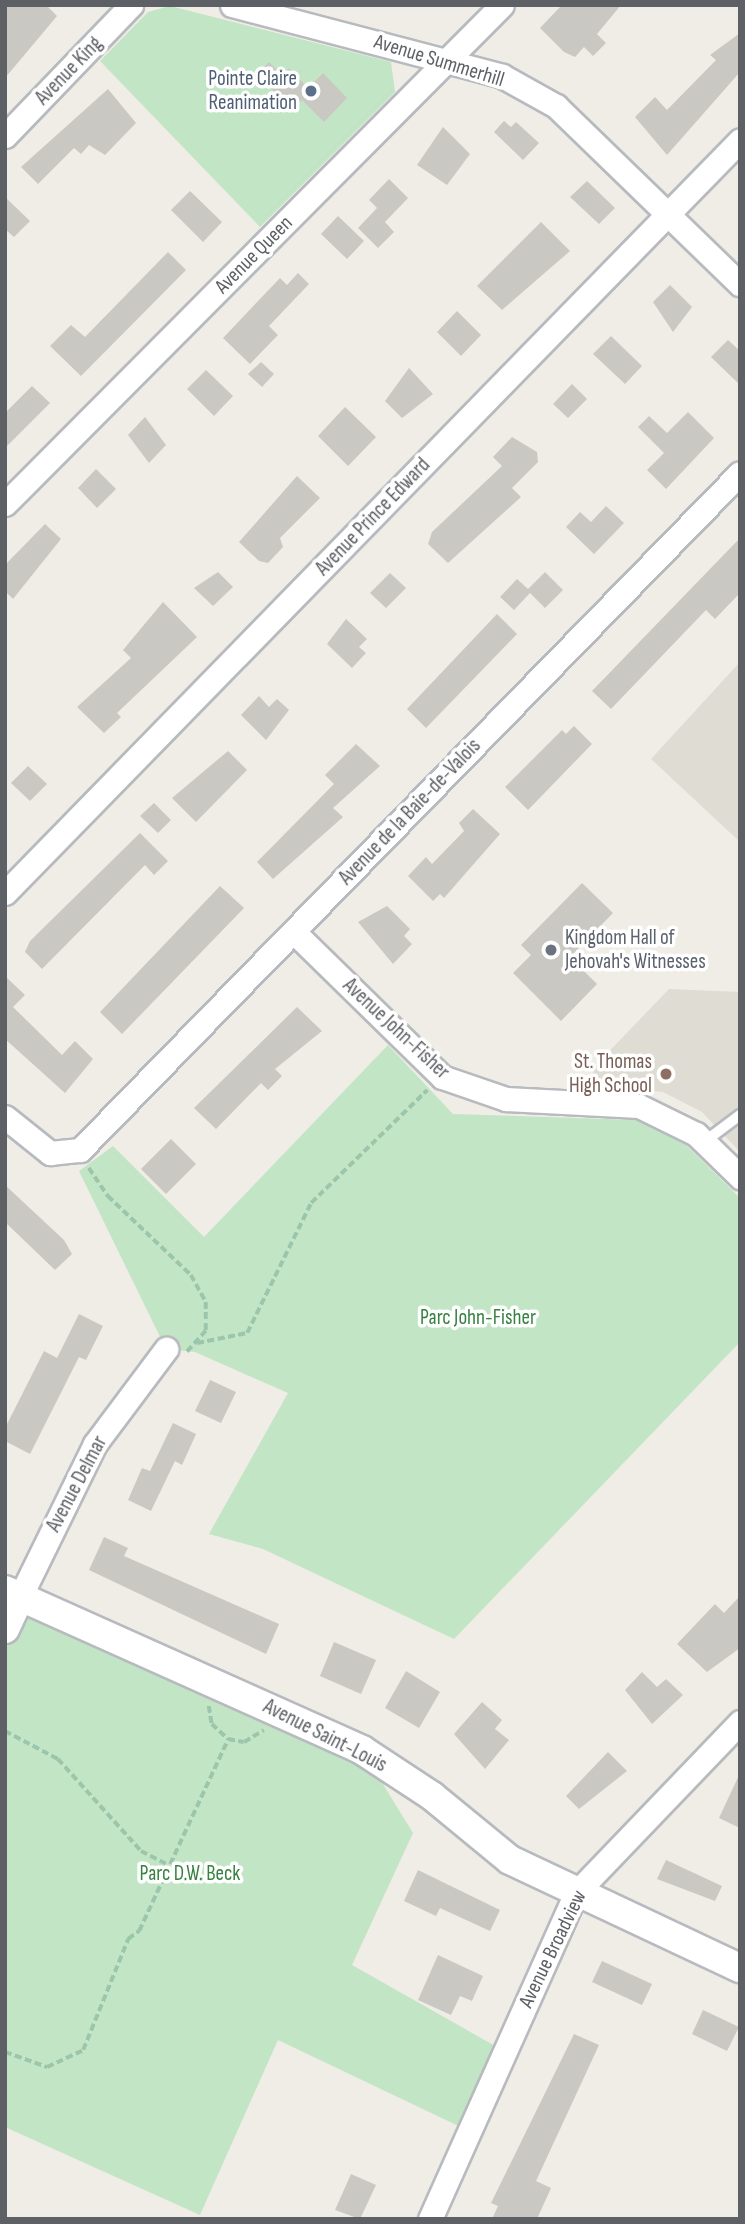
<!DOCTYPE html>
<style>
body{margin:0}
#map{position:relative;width:745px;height:2224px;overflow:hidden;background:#efede5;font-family:"Sofia Sans Condensed",sans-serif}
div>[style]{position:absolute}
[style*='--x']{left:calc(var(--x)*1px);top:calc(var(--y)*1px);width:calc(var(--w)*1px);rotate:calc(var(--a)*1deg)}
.education>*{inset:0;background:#dfdcd3}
.green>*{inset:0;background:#c2e5c5}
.building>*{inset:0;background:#cac8c2}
.path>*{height:3.5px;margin-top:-1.75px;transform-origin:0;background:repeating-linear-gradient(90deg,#9cc6ac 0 7px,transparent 0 10.5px)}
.roads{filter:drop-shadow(2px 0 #b7babe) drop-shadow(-2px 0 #b7babe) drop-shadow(0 2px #b7babe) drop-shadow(0 -2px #b7babe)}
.service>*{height:10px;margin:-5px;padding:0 5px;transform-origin:5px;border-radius:5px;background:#fff}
.minor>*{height:23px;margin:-11.5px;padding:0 11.5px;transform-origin:11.5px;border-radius:11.5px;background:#fff}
.tertiary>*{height:28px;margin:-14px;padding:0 14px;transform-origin:14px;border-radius:14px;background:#fff}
.dots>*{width:19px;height:19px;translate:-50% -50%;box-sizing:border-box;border:4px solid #fff;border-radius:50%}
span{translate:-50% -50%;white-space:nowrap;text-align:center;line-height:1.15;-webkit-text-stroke:7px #fff;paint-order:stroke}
.street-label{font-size:21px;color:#5d6065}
.service-label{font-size:21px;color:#4e5e75}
.right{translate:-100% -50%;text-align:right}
.worship-label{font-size:21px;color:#5b616d}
.left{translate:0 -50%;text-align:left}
.education-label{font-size:21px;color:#785e54}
.park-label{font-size:21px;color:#378140}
.frame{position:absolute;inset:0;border:7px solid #5d6065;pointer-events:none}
</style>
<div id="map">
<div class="education">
<div style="clip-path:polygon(740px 662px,740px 842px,651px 759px)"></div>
<div style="clip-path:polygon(669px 989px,740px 992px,740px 1152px,702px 1112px,663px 1092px,588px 1084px,597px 1064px)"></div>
</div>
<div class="green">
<div style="clip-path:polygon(170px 6px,391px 62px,395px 92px,260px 227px,100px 61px,148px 12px)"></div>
<div style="clip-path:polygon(388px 1045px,453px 1114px,637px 1120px,686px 1145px,740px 1198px,740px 1342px,454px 1639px,263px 1549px,209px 1534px,288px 1393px,195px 1352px,166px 1349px,79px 1171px,113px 1146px,204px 1237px)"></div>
<div style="clip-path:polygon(20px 1597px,362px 1750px,413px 1833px,352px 1965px,504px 2051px,469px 2131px,278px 2040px,200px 2215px,5px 2127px,5px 1629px)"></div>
</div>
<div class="building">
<div style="clip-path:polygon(5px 5px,46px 5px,57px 16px,5px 78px)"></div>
<div style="clip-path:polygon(562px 5px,621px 5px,597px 34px,606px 43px,593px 56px,584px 47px,575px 57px,564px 52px,540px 28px)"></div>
<div style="clip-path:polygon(740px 33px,740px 72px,667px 155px,635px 117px,655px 97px,667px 110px,716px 60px,710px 55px)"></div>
<div style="clip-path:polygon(269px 62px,282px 75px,289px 68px,308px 88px,323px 73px,347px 98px,324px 122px,302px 100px,292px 109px,257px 74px)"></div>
<div style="clip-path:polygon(108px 89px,136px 123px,105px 155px,89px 145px,81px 154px,74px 148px,38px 184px,21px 167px)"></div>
<div style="clip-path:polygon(504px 121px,511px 127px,516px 122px,539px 143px,523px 160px,494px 132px)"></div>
<div style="clip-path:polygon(443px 127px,470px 154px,447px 185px,417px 165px)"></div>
<div style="clip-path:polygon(389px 179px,408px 198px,385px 222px,394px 232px,378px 248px,358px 228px,377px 208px,369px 200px)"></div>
<div style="clip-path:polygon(587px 181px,615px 208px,599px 224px,570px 197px)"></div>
<div style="clip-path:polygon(190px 191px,222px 222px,203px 242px,171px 210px)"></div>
<div style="clip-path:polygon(5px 197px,30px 221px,14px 237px,5px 229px)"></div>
<div style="clip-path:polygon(338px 216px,364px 241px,347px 259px,321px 234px)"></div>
<div style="clip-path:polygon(541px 222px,570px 251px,502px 310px,477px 286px)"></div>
<div style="clip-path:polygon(168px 252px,186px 270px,81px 376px,50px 346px,71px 325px,85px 337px)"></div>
<div style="clip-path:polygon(298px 273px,309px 284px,269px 326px,278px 335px,250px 364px,223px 338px,280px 278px,287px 285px)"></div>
<div style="clip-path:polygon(670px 285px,692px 307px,673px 332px,653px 302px)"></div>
<div style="clip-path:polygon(457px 311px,481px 335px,461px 356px,437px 332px)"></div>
<div style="clip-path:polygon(611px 336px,642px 366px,625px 384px,593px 354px)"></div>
<div style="clip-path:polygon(728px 340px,740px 351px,740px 385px,711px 357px)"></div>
<div style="clip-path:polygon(261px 362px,274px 374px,262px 387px,248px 374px)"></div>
<div style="clip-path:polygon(409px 368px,433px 394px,402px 418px,385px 401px)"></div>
<div style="clip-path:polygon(206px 370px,233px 396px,214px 416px,187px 389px)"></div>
<div style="clip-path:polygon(572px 384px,587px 399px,568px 418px,553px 404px)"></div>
<div style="clip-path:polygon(32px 386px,50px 403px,5px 448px,5px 413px)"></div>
<div style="clip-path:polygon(345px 407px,376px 437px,348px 466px,318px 436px)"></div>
<div style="clip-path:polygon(688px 412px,714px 438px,666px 489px,647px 470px,664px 453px,638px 427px,649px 416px,667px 433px)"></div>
<div style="clip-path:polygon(145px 417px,166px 445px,149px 463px,128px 435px)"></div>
<div style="clip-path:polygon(512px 437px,537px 452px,538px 462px,512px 488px,521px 497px,448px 563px,428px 544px,432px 532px,502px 466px,493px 457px)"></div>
<div style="clip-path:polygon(96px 469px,116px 489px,97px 508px,78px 488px)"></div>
<div style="clip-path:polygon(297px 476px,320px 498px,280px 538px,283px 547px,268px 563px,259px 561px,239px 542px)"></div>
<div style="clip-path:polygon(606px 506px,624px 523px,594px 554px,566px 527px,580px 512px,591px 522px)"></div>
<div style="clip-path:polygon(45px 524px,61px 539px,13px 599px,5px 591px,5px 565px)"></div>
<div style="clip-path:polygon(740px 538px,740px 593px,715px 619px,706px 610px,611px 709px,592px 691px)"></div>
<div style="clip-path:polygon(218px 572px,233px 587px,213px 606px,194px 588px)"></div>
<div style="clip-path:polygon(545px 572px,563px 590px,545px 608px,530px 593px,514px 610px,500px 597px,517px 579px,528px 589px)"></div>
<div style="clip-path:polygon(390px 573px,406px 588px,386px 608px,370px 593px)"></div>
<div style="clip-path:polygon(163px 602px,197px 637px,117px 713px,121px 717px,104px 733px,77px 707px,131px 658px,123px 650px)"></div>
<div style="clip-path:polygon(497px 614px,517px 634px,426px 728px,407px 709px)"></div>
<div style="clip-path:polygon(346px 619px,367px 639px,359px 647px,366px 653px,352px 668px,327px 644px)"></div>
<div style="clip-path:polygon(259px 696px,269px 707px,277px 699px,289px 710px,266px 740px,241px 715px)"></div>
<div style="clip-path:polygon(574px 726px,592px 744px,528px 810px,505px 787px,562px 730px,566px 734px)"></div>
<div style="clip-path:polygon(356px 744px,380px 766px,333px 808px,343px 817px,273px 879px,257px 862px,334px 784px,325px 775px)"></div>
<div style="clip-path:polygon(228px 751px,247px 770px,196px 822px,172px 798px)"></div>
<div style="clip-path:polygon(28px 766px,47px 784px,30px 801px,11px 783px)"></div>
<div style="clip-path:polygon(154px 803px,171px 820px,158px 833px,140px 816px)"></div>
<div style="clip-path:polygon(473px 809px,500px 834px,444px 898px,440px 894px,433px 901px,408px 876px,426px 857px,432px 864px,464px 831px,459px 823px)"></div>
<div style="clip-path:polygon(140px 833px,168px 861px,154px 875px,145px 865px,42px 969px,25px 952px,30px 941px)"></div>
<div style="clip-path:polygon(582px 883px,613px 913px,570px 957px,597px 984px,561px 1021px,513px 973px,531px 955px,521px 945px)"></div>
<div style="clip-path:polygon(220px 886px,244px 908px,122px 1034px,100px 1012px)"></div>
<div style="clip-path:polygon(387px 906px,410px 929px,404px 936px,412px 944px,393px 964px,358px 922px)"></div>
<div style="clip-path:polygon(5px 976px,25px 995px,13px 1007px,62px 1055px,75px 1041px,93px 1059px,65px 1093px,5px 1039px)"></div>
<div style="clip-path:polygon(297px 1007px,322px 1031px,275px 1069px,282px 1076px,268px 1090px,261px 1083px,216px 1129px,194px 1108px)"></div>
<div style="clip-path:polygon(171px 1139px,196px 1164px,166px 1194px,141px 1169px)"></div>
<div style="clip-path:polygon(5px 1185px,64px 1240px,72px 1254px,55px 1270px,5px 1222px)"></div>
<div style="clip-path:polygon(79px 1314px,103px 1326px,86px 1360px,79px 1357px,30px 1454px,5px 1441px,5px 1428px,44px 1351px,57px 1358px)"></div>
<div style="clip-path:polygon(210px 1380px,236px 1392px,221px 1423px,195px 1411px)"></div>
<div style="clip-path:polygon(173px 1423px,196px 1434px,182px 1465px,175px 1461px,151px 1511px,128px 1500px,142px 1468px,150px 1471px)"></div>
<div style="clip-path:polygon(104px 1537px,128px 1548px,124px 1556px,279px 1624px,266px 1654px,89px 1570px)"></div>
<div style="clip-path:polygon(740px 1596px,740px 1648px,707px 1672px,677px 1644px,715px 1604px,724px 1613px)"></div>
<div style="clip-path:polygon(334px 1642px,376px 1660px,361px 1694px,320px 1676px)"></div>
<div style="clip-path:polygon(406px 1671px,440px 1692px,419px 1728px,385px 1708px)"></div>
<div style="clip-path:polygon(642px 1672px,657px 1687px,666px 1679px,683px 1695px,652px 1724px,625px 1690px)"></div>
<div style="clip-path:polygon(482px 1702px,502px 1720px,495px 1729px,509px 1740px,485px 1769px,454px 1734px)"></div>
<div style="clip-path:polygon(608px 1752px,627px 1771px,579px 1809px,566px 1796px)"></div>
<div style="clip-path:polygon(740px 1773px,740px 1828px,719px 1818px)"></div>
<div style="clip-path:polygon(666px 1860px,722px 1886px,715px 1901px,657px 1879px)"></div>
<div style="clip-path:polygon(418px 1870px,500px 1910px,490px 1931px,440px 1908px,436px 1916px,404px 1901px)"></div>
<div style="clip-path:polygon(438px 1955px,483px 1976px,472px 2001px,460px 1996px,451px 2015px,418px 2000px)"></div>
<div style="clip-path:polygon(602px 1961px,652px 1984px,642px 2005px,592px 1982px)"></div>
<div style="clip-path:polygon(703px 2010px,739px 2027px,727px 2051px,692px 2034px)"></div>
<div style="clip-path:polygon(574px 2034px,599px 2045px,536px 2181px,551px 2188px,537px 2219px,492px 2219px,498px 2206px,491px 2203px)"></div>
<div style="clip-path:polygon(351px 2174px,376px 2185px,360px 2219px,335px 2210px)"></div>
</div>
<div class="path">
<div style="--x:89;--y:1168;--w:34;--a:56"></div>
<div style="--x:108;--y:1196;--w:115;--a:43.6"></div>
<div style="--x:191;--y:1275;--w:31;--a:61"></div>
<div style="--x:206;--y:1302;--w:29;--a:90"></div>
<div style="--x:206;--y:1331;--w:30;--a:132"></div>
<div style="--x:197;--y:1343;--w:51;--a:-11.3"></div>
<div style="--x:247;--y:1333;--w:145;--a:-63.8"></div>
<div style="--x:311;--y:1203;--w:162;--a:-44.2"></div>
<div style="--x:209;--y:1706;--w:18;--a:81"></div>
<div style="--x:212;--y:1724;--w:22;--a:43"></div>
<div style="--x:5;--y:1731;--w:60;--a:27.8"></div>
<div style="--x:58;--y:1759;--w:124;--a:47.9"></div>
<div style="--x:141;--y:1851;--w:31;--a:27"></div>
<div style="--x:5;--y:2052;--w:45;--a:19.7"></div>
<div style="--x:47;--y:2067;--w:40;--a:-25"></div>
<div style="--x:83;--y:2050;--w:120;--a:-67.9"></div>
<div style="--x:128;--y:1939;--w:14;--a:-36"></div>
<div style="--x:139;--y:1931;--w:212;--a:-65.1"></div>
<div style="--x:228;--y:1739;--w:16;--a:11"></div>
<div style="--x:244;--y:1742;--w:23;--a:-31"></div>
</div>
<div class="roads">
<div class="service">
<div style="--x:704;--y:1142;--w:45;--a:-36.9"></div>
</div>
<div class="minor">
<div style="--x:232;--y:5;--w:279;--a:14.7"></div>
<div style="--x:502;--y:76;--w:62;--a:29.1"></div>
<div style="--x:556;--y:106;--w:256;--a:44.1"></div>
<div style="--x:5;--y:136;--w:182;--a:-46.1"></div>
<div style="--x:5;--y:504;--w:704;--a:-45.12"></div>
<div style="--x:5;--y:893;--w:1052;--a:-45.69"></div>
<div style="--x:294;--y:932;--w:207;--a:44.4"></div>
<div style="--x:442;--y:1077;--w:68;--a:19"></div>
<div style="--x:506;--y:1099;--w:133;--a:3"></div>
<div style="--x:639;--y:1106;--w:64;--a:26.2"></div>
<div style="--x:696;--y:1134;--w:62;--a:44.3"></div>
<div style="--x:5;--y:1117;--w:58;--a:38.7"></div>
<div style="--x:50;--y:1153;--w:30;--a:-6"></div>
<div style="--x:80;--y:1150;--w:945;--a:-45.73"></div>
<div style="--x:20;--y:1597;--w:170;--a:-63.9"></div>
<div style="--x:95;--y:1444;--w:119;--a:-53.2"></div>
<div style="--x:430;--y:2219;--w:357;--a:-65.9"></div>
<div style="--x:576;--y:1893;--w:237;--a:-46.2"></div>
</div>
<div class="tertiary">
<div style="--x:5;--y:1590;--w:391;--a:24.1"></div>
<div style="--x:362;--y:1750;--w:84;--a:33.3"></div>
<div style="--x:432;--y:1796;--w:101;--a:39.4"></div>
<div style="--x:510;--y:1860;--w:254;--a:25.2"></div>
<div style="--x:5;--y:1629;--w:35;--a:-65"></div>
</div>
</div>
<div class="dots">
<div style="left:311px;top:91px;background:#5c6f8a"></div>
<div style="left:551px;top:950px;background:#6b7280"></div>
<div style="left:666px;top:1074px;background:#8d6e63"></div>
</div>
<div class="street-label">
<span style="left:439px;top:61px;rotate:17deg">Avenue Summerhill</span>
<span style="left:69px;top:71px;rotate:-46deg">Avenue King</span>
<span style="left:254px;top:255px;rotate:-45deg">Avenue Queen</span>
<span style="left:373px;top:517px;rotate:-46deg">Avenue Prince Edward</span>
<span style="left:410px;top:812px;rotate:-46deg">Avenue de la Baie-de-Valois</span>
<span style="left:396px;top:1029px;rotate:43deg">Avenue John-Fisher</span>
<span style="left:77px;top:1484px;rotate:-62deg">Avenue Delmar</span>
<span style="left:325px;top:1736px;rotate:27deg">Avenue Saint-Louis</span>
<span style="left:553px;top:1949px;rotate:-64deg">Avenue Broadview</span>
</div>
<div class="service-label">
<span class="right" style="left:297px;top:91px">Pointe Claire<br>Reanimation</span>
</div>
<div class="worship-label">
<span class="left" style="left:565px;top:950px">Kingdom Hall of<br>Jehovah's Witnesses</span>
</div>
<div class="education-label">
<span class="right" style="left:652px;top:1074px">St. Thomas<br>High School</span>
</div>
<div class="park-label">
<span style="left:478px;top:1318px">Parc John-Fisher</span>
<span style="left:190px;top:1874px">Parc D.W. Beck</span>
</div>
<div class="frame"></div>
</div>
